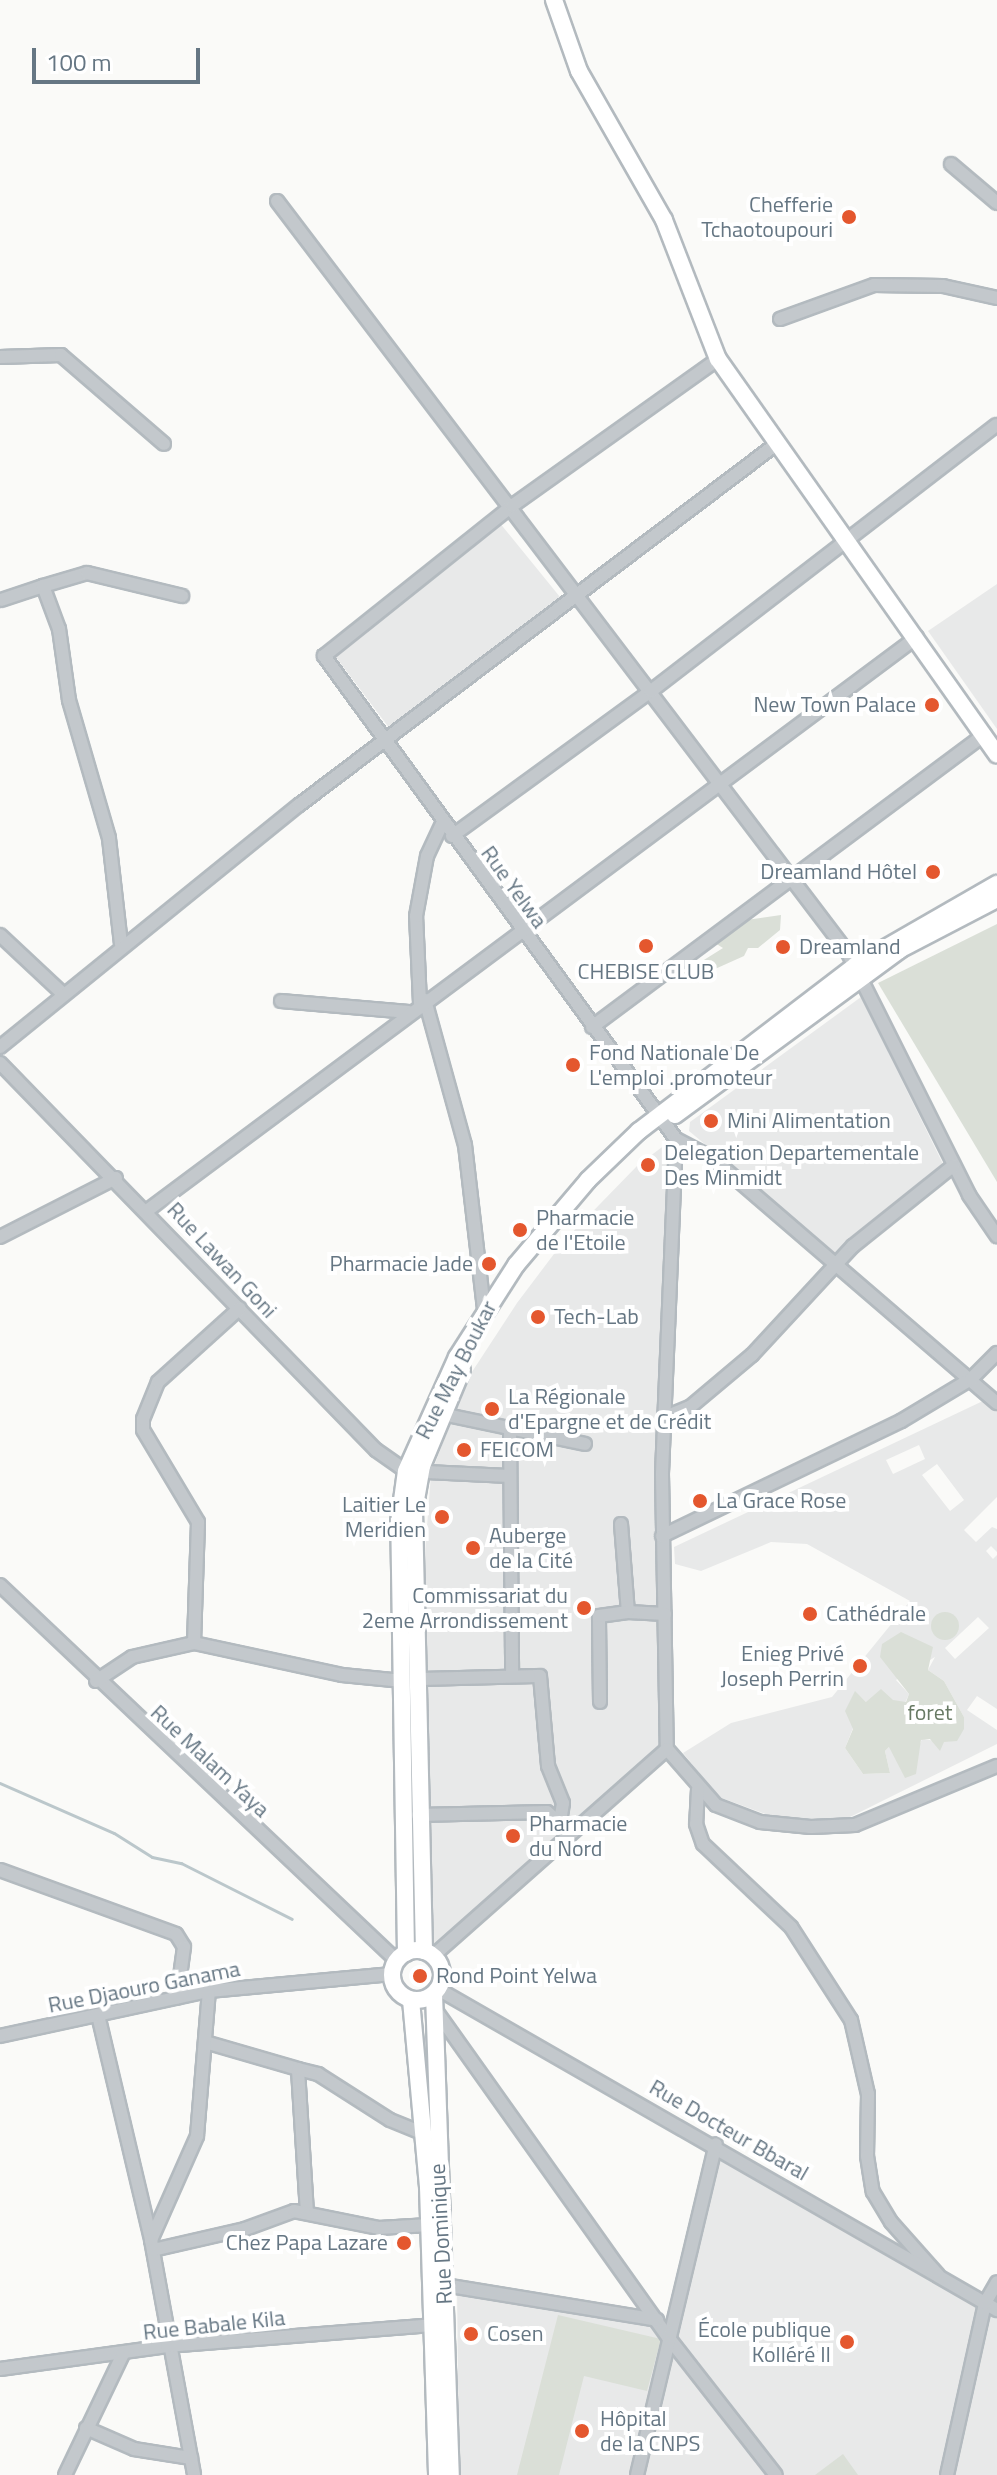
<!DOCTYPE html>
<meta charset="utf-8">
<style>
body{margin:0}
#map{position:relative;width:997px;height:2475px;overflow:hidden;background:#fafaf8;font-family:"Titillium Web",sans-serif}
div>[style]{position:absolute}
[style*='--x']{left:calc(var(--x)*1px);top:calc(var(--y)*1px);width:calc(var(--w)*1px);rotate:calc(var(--a)*1deg)}
.built>*{inset:0;background:#e8e9e9}
.green>*{inset:0;background:#dadfd7}
.round{border-radius:50%}
.stream>*{height:3px;margin:-1.5px;padding:0 1.5px;transform-origin:1.5px;border-radius:1.5px;background:#bbc7cb}
.roads{filter:drop-shadow(2px 0 #b3babf) drop-shadow(-2px 0 #b3babf) drop-shadow(0 2px #b3babf) drop-shadow(0 -2px #b3babf)}
.street>*{height:12px;margin:-6px;padding:0 6px;transform-origin:6px;border-radius:6px;background:#c3c8cc}
.secondary>*{height:16px;margin:-8px;padding:0 8px;transform-origin:8px;border-radius:8px;background:#fff}
.secondary>.ring{margin:-8px;padding:0;box-sizing:content-box;background:none;border:16px solid #fff;border-radius:50%}
.dots>*{width:22px;height:22px;translate:-50% -50%;box-sizing:border-box;border:4px solid #fff;border-radius:50%}
span{translate:-50% -50%;white-space:nowrap;text-align:center;line-height:1.15;-webkit-text-stroke:8px #fff;paint-order:stroke}
.poi-label{font-size:22px;color:#657683}
.right{translate:-100% -50%;text-align:right}
.left{translate:0 -50%;text-align:left}
.street-label{font-size:22px;color:#657683}
.park-label{font-size:22px;color:#687a64}
.scale{position:absolute;left:32px;top:48px;width:168px;height:36px;box-sizing:border-box;border:4px solid #657683;border-top:0;padding-left:10px;font-size:24px;line-height:28px;white-space:nowrap;color:#657683;-webkit-text-stroke:6px #fff;paint-order:stroke}
</style>
<div id="map">
<div class="built">
<div style="clip-path:polygon(499px 522px,560px 597px,390px 729px,332px 652px)"></div>
<div style="clip-path:polygon(997px 584px,997px 729px,928px 631px)"></div>
<div style="clip-path:polygon(861px 997px,944px 1166px,837px 1254px,689px 1131px,690px 1122px)"></div>
<div style="clip-path:polygon(674px 1138px,669px 1412px,673px 1683px,668px 1749px,437px 1953px,428px 1947px,425px 1553px,431px 1474px,468px 1378px,517px 1303px,563px 1242px,637px 1166px)"></div>
<div style="clip-path:polygon(evenodd,985px 1400px,997px 1410px,997px 1497px,964px 1530px,976px 1542px,992px 1527px,997px 1529px,997px 1552px,991px 1546px,986px 1551px,993px 1559px,997px 1555px,997px 1709px,977px 1696px,967px 1710px,997px 1730px,997px 1744px,842px 1821px,771px 1816px,719px 1797px,683px 1753px,731px 1723px,832px 1697px,910px 1601px,807px 1544px,771px 1542px,701px 1571px,675px 1564px,674px 1547px,985px 1400px,919px 1445px,925px 1459px,893px 1474px,886px 1460px,919px 1445px,985px 1400px,937px 1464px,964px 1500px,950px 1511px,922px 1475px,937px 1464px,985px 1400px,978px 1617px,989px 1628px,955px 1659px,945px 1648px,978px 1617px,985px 1400px,935px 1657px,928px 1670px,944px 1681px,964px 1717px,944px 1742px,922px 1739px,905px 1777px,890px 1746px,885px 1751px,890px 1773px,863px 1774px,845px 1748px,853px 1728px,855px 1692px,866px 1702px,905px 1703px,909px 1694px,896px 1680px,935px 1657px)"></div>
<div style="clip-path:polygon(718px 2149px,997px 2308px,997px 2475px,459px 2475px,457px 2287px,672px 2331px)"></div>
</div>
<div class="green">
<div style="clip-path:polygon(781px 915px,780px 930px,758px 948px,748px 948px,744px 956px,686px 982px,680px 975px,723px 948px,715px 943px,739px 921px)"></div>
<div style="clip-path:polygon(997px 924px,997px 1182px,878px 983px)"></div>
<div class="round" style="left:931px;top:1612px;width:28px;height:28px"></div>
<div style="clip-path:polygon(901px 1632px,933px 1647px,928px 1670px,944px 1681px,964px 1717px,964px 1729px,957px 1741px,944px 1742px,940px 1751px,930px 1739px,921px 1740px,916px 1774px,905px 1778px,889px 1747px,885px 1751px,890px 1773px,863px 1774px,845px 1748px,853px 1729px,845px 1711px,855px 1691px,866px 1702px,881px 1689px,893px 1700px,906px 1702px,909px 1694px,880px 1657px,882px 1644px)"></div>
<div style="clip-path:polygon(558px 2315px,661px 2339px,647px 2391px,584px 2376px,559px 2475px,517px 2475px)"></div>
<div style="clip-path:polygon(843px 2454px,858px 2475px,815px 2475px)"></div>
</div>
<div class="stream">
<div style="--x:0;--y:1783;--w:124;--a:23.7"></div>
<div style="--x:114;--y:1833;--w:45;--a:32.3"></div>
<div style="--x:152;--y:1857;--w:30;--a:12"></div>
<div style="--x:181;--y:1863;--w:124;--a:26.8"></div>
</div>
<div class="roads">
<div class="street">
<div style="--x:951;--y:164;--w:60;--a:40.3"></div>
<div style="--x:277;--y:201;--w:944;--a:52.79"></div>
<div style="--x:848;--y:953;--w:271;--a:63.4"></div>
<div style="--x:969;--y:1195;--w:50;--a:55.7"></div>
<div style="--x:780;--y:319;--w:100;--a:-19.9"></div>
<div style="--x:874;--y:285;--w:69;--a:0.8"></div>
<div style="--x:943;--y:286;--w:55;--a:12.5"></div>
<div style="--x:0;--y:357;--w:61;--a:-1.9"></div>
<div style="--x:61;--y:355;--w:136;--a:40.8"></div>
<div style="--x:1;--y:600;--w:44;--a:-18.4"></div>
<div style="--x:452;--y:836;--w:246;--a:-36.1"></div>
<div style="--x:651;--y:691;--w:436;--a:-37.6"></div>
<div style="--x:0;--y:935;--w:85;--a:43.1"></div>
<div style="--x:121;--y:944;--w:107;--a:-96.5"></div>
<div style="--x:109;--y:838;--w:144;--a:-106.2"></div>
<div style="--x:69;--y:700;--w:72;--a:-98"></div>
<div style="--x:59;--y:629;--w:46;--a:-110.4"></div>
<div style="--x:43;--y:586;--w:46;--a:-16.5"></div>
<div style="--x:87;--y:573;--w:98;--a:13.6"></div>
<div style="--x:425;--y:1000;--w:150;--a:74.6"></div>
<div style="--x:465;--y:1145;--w:165;--a:83.4"></div>
<div style="--x:281;--y:1001;--w:128;--a:4.9"></div>
<div style="--x:420;--y:1003;--w:87;--a:-92.6"></div>
<div style="--x:416;--y:916;--w:61;--a:-79.6"></div>
<div style="--x:427;--y:856;--w:35;--a:-65"></div>
<div style="--x:592;--y:1027;--w:490;--a:-36.7"></div>
<div style="--x:0;--y:1047;--w:385;--a:-39"></div>
<div style="--x:299;--y:805;--w:597;--a:-37.1"></div>
<div style="--x:0;--y:1063;--w:540;--a:45.83"></div>
<div style="--x:376;--y:1450;--w:37;--a:35"></div>
<div style="--x:406;--y:1471;--w:103;--a:2.8"></div>
<div style="--x:676;--y:1139;--w:598;--a:-126.08"></div>
<div style="--x:324;--y:656;--w:241;--a:-38.6"></div>
<div style="--x:512;--y:506;--w:253;--a:-35.5"></div>
<div style="--x:676;--y:1139;--w:335;--a:92.4"></div>
<div style="--x:662;--y:1474;--w:275;--a:89"></div>
<div style="--x:667;--y:1749;--w:74;--a:48.8"></div>
<div style="--x:716;--y:1805;--w:47;--a:21.1"></div>
<div style="--x:760;--y:1822;--w:51;--a:5.6"></div>
<div style="--x:811;--y:1827;--w:44;--a:-2.6"></div>
<div style="--x:855;--y:1825;--w:154;--a:-22.6"></div>
<div style="--x:676;--y:1139;--w:41;--a:27.8"></div>
<div style="--x:712;--y:1158;--w:376;--a:40.7"></div>
<div style="--x:148;--y:1210;--w:959;--a:-36.69"></div>
<div style="--x:0;--y:1237;--w:130;--a:-27"></div>
<div style="--x:442;--y:1414;--w:146;--a:11.8"></div>
<div style="--x:665;--y:1417;--w:27;--a:-22"></div>
<div style="--x:690;--y:1407;--w:81;--a:-40"></div>
<div style="--x:752;--y:1355;--w:149;--a:-47.2"></div>
<div style="--x:853;--y:1246;--w:129;--a:-38.7"></div>
<div style="--x:510;--y:1428;--w:246;--a:89.5"></div>
<div style="--x:621;--y:1524;--w:88;--a:85.5"></div>
<div style="--x:628;--y:1612;--w:37;--a:3"></div>
<div style="--x:662;--y:1536;--w:265;--a:-25.7"></div>
<div style="--x:901;--y:1421;--w:82;--a:-31"></div>
<div style="--x:971;--y:1379;--w:37;--a:-45"></div>
<div style="--x:0;--y:1585;--w:547;--a:43.44"></div>
<div style="--x:194;--y:1643;--w:151;--a:12.2"></div>
<div style="--x:342;--y:1675;--w:61;--a:5.6"></div>
<div style="--x:417;--y:1679;--w:123;--a:-1.4"></div>
<div style="--x:540;--y:1676;--w:90;--a:84.9"></div>
<div style="--x:548;--y:1766;--w:40;--a:68"></div>
<div style="--x:563;--y:1803;--w:18;--a:99"></div>
<div style="--x:96;--y:1681;--w:43;--a:-33.7"></div>
<div style="--x:132;--y:1657;--w:64;--a:-12.7"></div>
<div style="--x:194;--y:1643;--w:121;--a:-88.1"></div>
<div style="--x:198;--y:1522;--w:107;--a:-120.9"></div>
<div style="--x:143;--y:1430;--w:11;--a:-90"></div>
<div style="--x:143;--y:1419;--w:40;--a:-68"></div>
<div style="--x:158;--y:1382;--w:110;--a:-42.1"></div>
<div style="--x:600;--y:1702;--w:86;--a:-90.7"></div>
<div style="--x:599;--y:1616;--w:29;--a:-8"></div>
<div style="--x:698;--y:1789;--w:35;--a:93"></div>
<div style="--x:696;--y:1824;--w:21;--a:71"></div>
<div style="--x:703;--y:1844;--w:121;--a:43.3"></div>
<div style="--x:791;--y:1927;--w:111;--a:57.2"></div>
<div style="--x:851;--y:2020;--w:76;--a:77.1"></div>
<div style="--x:868;--y:2094;--w:62;--a:90.9"></div>
<div style="--x:867;--y:2156;--w:36;--a:81"></div>
<div style="--x:873;--y:2192;--w:35;--a:59"></div>
<div style="--x:891;--y:2222;--w:71;--a:48.4"></div>
<div style="--x:418;--y:1815;--w:129;--a:-1.3"></div>
<div style="--x:547;--y:1812;--w:21;--a:41"></div>
<div style="--x:0;--y:1870;--w:187;--a:20"></div>
<div style="--x:176;--y:1934;--w:15;--a:58"></div>
<div style="--x:184;--y:1947;--w:51;--a:97.8"></div>
<div style="--x:433;--y:1956;--w:312;--a:-41.5"></div>
<div style="--x:438;--y:1989;--w:645;--a:29.87"></div>
<div style="--x:434;--y:2008;--w:404;--a:54.6"></div>
<div style="--x:668;--y:2337;--w:175;--a:52"></div>
<div style="--x:98;--y:2015;--w:231;--a:76.7"></div>
<div style="--x:151;--y:2240;--w:239;--a:79.6"></div>
<div style="--x:0;--y:2036;--w:214;--a:-12.2"></div>
<div style="--x:209;--y:1991;--w:184;--a:-5.3"></div>
<div style="--x:205;--y:2042;--w:97;--a:16.2"></div>
<div style="--x:307;--y:2213;--w:144;--a:-93.6"></div>
<div style="--x:298;--y:2069;--w:21;--a:14"></div>
<div style="--x:318;--y:2074;--w:85;--a:32.6"></div>
<div style="--x:390;--y:2120;--w:37;--a:22"></div>
<div style="--x:151;--y:2240;--w:114;--a:-66.1"></div>
<div style="--x:197;--y:2136;--w:145;--a:-85.3"></div>
<div style="--x:153;--y:2250;--w:94;--a:-12.9"></div>
<div style="--x:245;--y:2229;--w:52;--a:-20.2"></div>
<div style="--x:294;--y:2211;--w:87;--a:11.3"></div>
<div style="--x:379;--y:2228;--w:50;--a:-3.4"></div>
<div style="--x:444;--y:2285;--w:216;--a:9.3"></div>
<div style="--x:0;--y:2369;--w:169;--a:-7.8"></div>
<div style="--x:167;--y:2346;--w:266;--a:-4.5"></div>
<div style="--x:86;--y:2428;--w:52;--a:23.6"></div>
<div style="--x:134;--y:2449;--w:58;--a:9"></div>
<div style="--x:65;--y:2475;--w:134;--a:-64.4"></div>
<div style="--x:637;--y:2475;--w:340;--a:-76.6"></div>
<div style="--x:947;--y:2475;--w:176;--a:-77.5"></div>
<div style="--x:985;--y:2303;--w:24;--a:-60"></div>
</div>
<div class="secondary">
<div style="--x:554;--y:0;--w:75;--a:70.6"></div>
<div style="--x:579;--y:71;--w:172;--a:60.3"></div>
<div style="--x:664;--y:220;--w:149;--a:68.8"></div>
<div style="--x:718;--y:359;--w:484;--a:54.8"></div>
<div style="--x:675;--y:1115;--w:280;--a:-36.3"></div>
<div style="--x:901;--y:949;--w:108;--a:-27.5"></div>
<div class="ring" style="left:392px;top:1950px;width:34px;height:34px"></div>
<div style="--x:424;--y:1951;--w:440;--a:-91.3"></div>
<div style="--x:414;--y:1511;--w:46;--a:-79.9"></div>
<div style="--x:422;--y:1466;--w:104;--a:-67.4"></div>
<div style="--x:406;--y:1953;--w:431;--a:-90.9"></div>
<div style="--x:399;--y:1522;--w:51;--a:-82.2"></div>
<div style="--x:406;--y:1471;--w:125;--a:-65.9"></div>
<div style="--x:457;--y:1357;--w:109;--a:-57.3"></div>
<div style="--x:516;--y:1265;--w:111;--a:-49.7"></div>
<div style="--x:588;--y:1180;--w:71;--a:-43.9"></div>
<div style="--x:639;--y:1131;--w:273;--a:-37.4"></div>
<div style="--x:856;--y:965;--w:163;--a:-29.9"></div>
<div style="--x:434;--y:1994;--w:481;--a:88"></div>
<div style="--x:411;--y:2000;--w:188;--a:84.8"></div>
<div style="--x:428;--y:2187;--w:288;--a:88.2"></div>
</div>
</div>
<div class="dots">
<div style="left:849px;top:217px;background:#e4572e"></div>
<div style="left:932px;top:705px;background:#e4572e"></div>
<div style="left:933px;top:872px;background:#e4572e"></div>
<div style="left:646px;top:946px;background:#e4572e"></div>
<div style="left:783px;top:947px;background:#e4572e"></div>
<div style="left:573px;top:1065px;background:#e4572e"></div>
<div style="left:711px;top:1121px;background:#e4572e"></div>
<div style="left:648px;top:1165px;background:#e4572e"></div>
<div style="left:520px;top:1230px;background:#e4572e"></div>
<div style="left:489px;top:1264px;background:#e4572e"></div>
<div style="left:538px;top:1317px;background:#e4572e"></div>
<div style="left:492px;top:1409px;background:#e4572e"></div>
<div style="left:464px;top:1450px;background:#e4572e"></div>
<div style="left:700px;top:1501px;background:#e4572e"></div>
<div style="left:442px;top:1517px;background:#e4572e"></div>
<div style="left:473px;top:1548px;background:#e4572e"></div>
<div style="left:584px;top:1608px;background:#e4572e"></div>
<div style="left:810px;top:1614px;background:#e4572e"></div>
<div style="left:860px;top:1666px;background:#e4572e"></div>
<div style="left:513px;top:1836px;background:#e4572e"></div>
<div style="left:420px;top:1976px;background:#e4572e"></div>
<div style="left:404px;top:2243px;background:#e4572e"></div>
<div style="left:471px;top:2334px;background:#e4572e"></div>
<div style="left:847px;top:2342px;background:#e4572e"></div>
<div style="left:582px;top:2431px;background:#e4572e"></div>
</div>
<div class="poi-label">
<span class="right" style="left:833px;top:217px">Chefferie<br>Tchaotoupouri</span>
<span class="right" style="left:916px;top:705px">New Town Palace</span>
<span class="right" style="left:917px;top:872px">Dreamland Hôtel</span>
<span class="left" style="left:799px;top:947px">Dreamland</span>
<span style="left:646px;top:972px">CHEBISE CLUB</span>
<span class="left" style="left:589px;top:1065px">Fond Nationale De<br>L'emploi .promoteur</span>
<span class="left" style="left:727px;top:1121px">Mini Alimentation</span>
<span class="left" style="left:664px;top:1165px">Delegation Departementale<br>Des Minmidt</span>
<span class="left" style="left:536px;top:1230px">Pharmacie<br>de l'Etoile</span>
<span class="right" style="left:473px;top:1264px">Pharmacie Jade</span>
<span class="left" style="left:554px;top:1317px">Tech-Lab</span>
<span class="left" style="left:508px;top:1409px">La Régionale<br>d'Epargne et de Crédit</span>
<span class="left" style="left:480px;top:1450px">FEICOM</span>
<span class="left" style="left:716px;top:1501px">La Grace Rose</span>
<span class="right" style="left:426px;top:1517px">Laitier Le<br>Meridien</span>
<span class="left" style="left:489px;top:1548px">Auberge<br>de la Cité</span>
<span class="right" style="left:568px;top:1608px">Commissariat du<br>2eme Arrondissement</span>
<span class="left" style="left:826px;top:1614px">Cathédrale</span>
<span class="right" style="left:844px;top:1666px">Enieg Privé<br>Joseph Perrin</span>
<span class="left" style="left:529px;top:1836px">Pharmacie<br>du Nord</span>
<span class="left" style="left:436px;top:1976px">Rond Point Yelwa</span>
<span class="right" style="left:388px;top:2243px">Chez Papa Lazare</span>
<span class="right" style="left:831px;top:2342px">École publique<br>Kolléré II</span>
<span class="left" style="left:487px;top:2334px">Cosen</span>
<span class="left" style="left:600px;top:2431px">Hôpital<br>de la CNPS</span>
</div>
<div class="street-label">
<span style="left:514px;top:887px;rotate:54deg">Rue Yelwa</span>
<span style="left:222px;top:1260px;rotate:47deg">Rue Lawan Goni</span>
<span style="left:456px;top:1370px;rotate:-63deg">Rue May Boukar</span>
<span style="left:210px;top:1761px;rotate:43deg">Rue Malam Yaya</span>
<span style="left:144px;top:1987px;rotate:-11deg">Rue Djaouro Ganama</span>
<span style="left:729px;top:2130px;rotate:30deg">Rue Docteur Bbaral</span>
<span style="left:441px;top:2234px;rotate:-93deg">Rue Dominique</span>
<span style="left:214px;top:2325px;rotate:-6deg">Rue Babale Kila</span>
</div>
<div class="park-label">
<span style="left:930px;top:1713px">foret</span>
</div>
<div class="scale">100 m</div>
</div>
